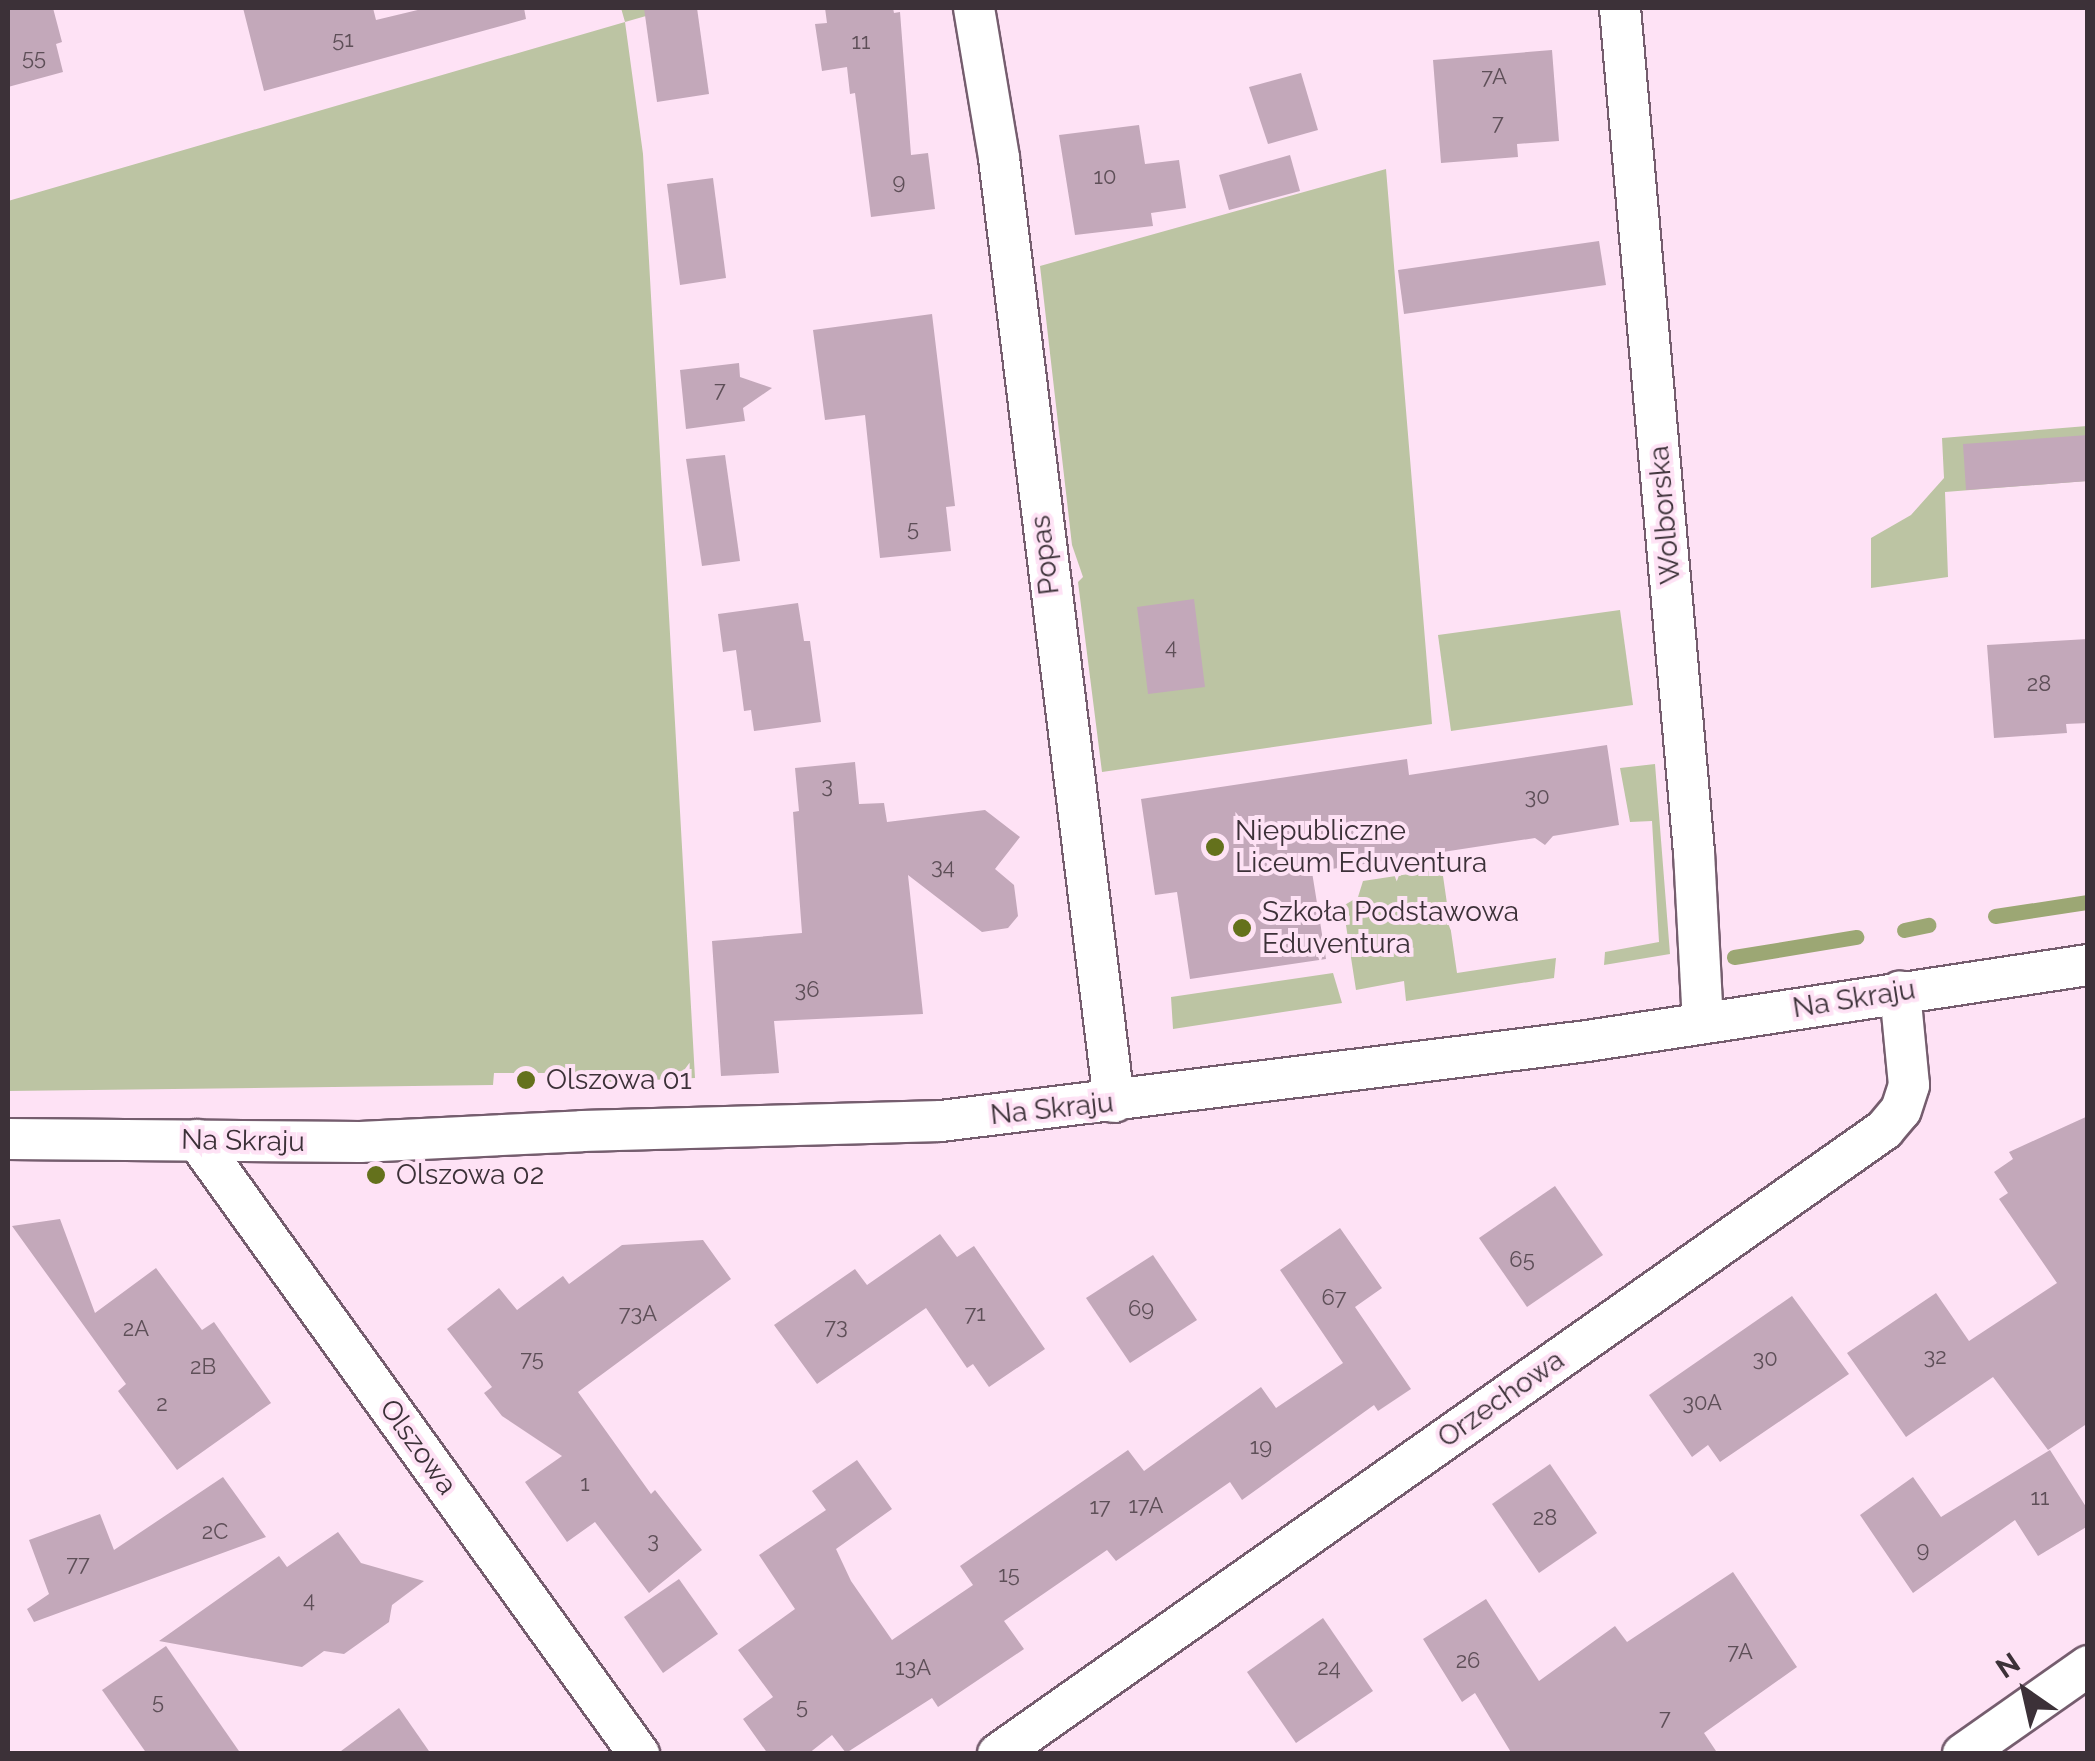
<!DOCTYPE html>
<meta charset="utf-8">
<style>
body{margin:0}
#map{position:relative;width:2095px;height:1761px;overflow:hidden;background:#fee2f5;font-family:Raleway,sans-serif}
div>[style]{position:absolute}
[style*='--x']{left:calc(var(--x)*1px);top:calc(var(--y)*1px);width:calc(var(--w)*1px);rotate:calc(var(--a)*1deg)}
.green>*{inset:0;background:#bcc4a3}
.stream>*{height:15px;margin:-7.5px;padding:0 7.5px;transform-origin:7.5px;border-radius:7.5px;background:#9ca774}
.building>*{inset:0;background:#c3a8ba}
.roads{filter:drop-shadow(2px 0 #755d6e) drop-shadow(-2px 0 #755d6e) drop-shadow(0 2px #755d6e) drop-shadow(0 -2px #755d6e)}
.street>*{height:40px;margin:-20px;padding:0 20px;transform-origin:20px;border-radius:20px;background:#fff}
.dots>*{width:28px;height:28px;translate:-50% -50%;box-sizing:border-box;border:5px solid #fee2f5;border-radius:50%}
span{translate:-50% -50%;white-space:nowrap;text-align:center;line-height:1.15;-webkit-text-stroke:8px #fee2f5;paint-order:stroke}
.number-label{font-size:22px;color:#5e4f58}
.number-label span{-webkit-text-stroke-width:0}
.street-label{font-size:28px;color:#3c3138}
.poi-label{font-size:28px;color:#3c3138}
.left{translate:0 -50%;text-align:left}
.frame{position:absolute;inset:0;border:10px solid #3c3138;pointer-events:none}
.north{position:absolute;left:1975px;top:1641px;width:100px;height:100px;-webkit-text-stroke:8px #fee2f5;paint-order:stroke;rotate:326deg;font-size:28px;font-weight:700;line-height:40px;text-align:center;color:#3c3138}
.north::after{content:'';display:block;margin:auto;width:35px;height:45px;background:#3c3138;clip-path:polygon(50% 0,100% 100%,50% 72%,0 100%)}
</style>
<div id="map">
<div class="green">
<div style="clip-path:polygon(621px 8px,674px 8px,625px 22px,643px 154px,695px 1078px,586px 1083px,583px 1073px,494px 1073px,493px 1085px,8px 1091px,8px 201px,625px 22px)"></div>
<div style="clip-path:polygon(1386px 169px,1432px 724px,1102px 772px,1078px 582px,1083px 577px,1072px 545px,1040px 266px)"></div>
<div style="clip-path:polygon(2087px 426px,2087px 481px,1945px 492px,1948px 577px,1871px 588px,1871px 538px,1911px 515px,1944px 478px,1942px 438px)"></div>
<div style="clip-path:polygon(1620px 610px,1633px 705px,1451px 731px,1438px 635px)"></div>
<div style="clip-path:polygon(1655px 764px,1670px 954px,1604px 965px,1605px 952px,1659px 942px,1652px 821px,1630px 822px,1620px 768px)"></div>
<div style="clip-path:polygon(1442px 869px,1457px 973px,1556px 958px,1554px 978px,1406px 1001px,1404px 981px,1356px 990px,1343px 906px,1358px 897px,1363px 881px)"></div>
<div style="clip-path:polygon(1333px 973px,1342px 1003px,1173px 1029px,1171px 997px)"></div>
</div>
<div class="stream">
<div style="--x:1995;--y:916;--w:94;--a:-8.6"></div>
<div style="--x:1904;--y:930;--w:25;--a:-12"></div>
<div style="--x:1734;--y:957;--w:124;--a:-9.3"></div>
</div>
<div class="building">
<div style="clip-path:polygon(8px 8px,53px 8px,62px 42px,56px 44px,63px 72px,8px 87px)"></div>
<div style="clip-path:polygon(243px 8px,373px 8px,376px 20px,426px 8px,524px 8px,526px 19px,264px 91px)"></div>
<div style="clip-path:polygon(644px 8px,697px 8px,709px 94px,657px 102px)"></div>
<div style="clip-path:polygon(825px 8px,893px 8px,894px 13px,900px 12px,911px 155px,928px 153px,935px 209px,871px 217px,855px 93px,850px 94px,847px 67px,822px 71px,815px 24px,827px 23px)"></div>
<div style="clip-path:polygon(1552px 50px,1559px 141px,1517px 144px,1518px 157px,1441px 163px,1433px 60px)"></div>
<div style="clip-path:polygon(1301px 73px,1318px 130px,1268px 144px,1249px 87px)"></div>
<div style="clip-path:polygon(1139px 125px,1145px 164px,1179px 160px,1186px 208px,1151px 213px,1153px 226px,1075px 235px,1059px 135px)"></div>
<div style="clip-path:polygon(1290px 155px,1300px 191px,1229px 210px,1219px 175px)"></div>
<div style="clip-path:polygon(713px 178px,726px 278px,680px 285px,667px 184px)"></div>
<div style="clip-path:polygon(1599px 241px,1606px 285px,1404px 314px,1398px 270px)"></div>
<div style="clip-path:polygon(932px 314px,955px 506px,946px 507px,951px 551px,880px 558px,865px 415px,825px 420px,813px 330px)"></div>
<div style="clip-path:polygon(739px 363px,740px 377px,772px 388px,743px 408px,745px 421px,686px 429px,680px 370px)"></div>
<div style="clip-path:polygon(2088px 435px,2088px 481px,1966px 490px,1963px 444px)"></div>
<div style="clip-path:polygon(725px 455px,740px 561px,702px 566px,686px 459px)"></div>
<div style="clip-path:polygon(1194px 599px,1205px 687px,1148px 694px,1137px 607px)"></div>
<div style="clip-path:polygon(798px 603px,804px 641px,810px 641px,821px 722px,754px 731px,751px 710px,744px 711px,736px 650px,723px 652px,718px 614px)"></div>
<div style="clip-path:polygon(2088px 639px,2088px 723px,2066px 724px,2067px 733px,1994px 738px,1987px 645px)"></div>
<div style="clip-path:polygon(1607px 745px,1619px 825px,1553px 836px,1545px 845px,1535px 838px,1312px 872px,1326px 959px,1190px 979px,1177px 892px,1155px 895px,1141px 799px,1407px 759px,1409px 775px)"></div>
<div style="clip-path:polygon(855px 762px,859px 804px,884px 803px,887px 822px,985px 810px,1020px 837px,995px 869px,1014px 885px,1018px 916px,1008px 928px,982px 932px,908px 875px,923px 1014px,774px 1021px,779px 1073px,721px 1076px,712px 941px,802px 933px,793px 812px,799px 811px,795px 768px)"></div>
<div style="clip-path:polygon(2088px 1116px,2088px 1423px,2048px 1450px,1993px 1377px,1906px 1437px,1847px 1353px,1936px 1293px,1969px 1341px,2057px 1283px,1999px 1199px,2008px 1193px,1994px 1172px,2013px 1159px,2009px 1152px)"></div>
<div style="clip-path:polygon(1555px 1186px,1603px 1255px,1527px 1307px,1479px 1238px)"></div>
<div style="clip-path:polygon(60px 1219px,95px 1313px,156px 1268px,202px 1330px,214px 1322px,271px 1403px,177px 1470px,118px 1391px,126px 1384px,12px 1226px)"></div>
<div style="clip-path:polygon(1340px 1228px,1382px 1288px,1355px 1307px,1411px 1389px,1378px 1411px,1374px 1405px,1242px 1500px,1230px 1482px,1116px 1561px,1107px 1550px,1004px 1621px,1024px 1649px,938px 1707px,932px 1698px,846px 1753px,832px 1735px,808px 1754px,768px 1754px,743px 1719px,773px 1697px,738px 1650px,795px 1609px,759px 1555px,826px 1510px,812px 1491px,857px 1460px,892px 1509px,836px 1549px,851px 1581px,892px 1640px,973px 1585px,960px 1566px,1128px 1450px,1144px 1471px,1261px 1387px,1276px 1408px,1343px 1363px,1280px 1270px)"></div>
<div style="clip-path:polygon(940px 1234px,957px 1257px,974px 1246px,1045px 1349px,989px 1387px,973px 1364px,967px 1368px,926px 1308px,817px 1384px,774px 1325px,855px 1269px,867px 1285px)"></div>
<div style="clip-path:polygon(703px 1240px,731px 1279px,578px 1392px,651px 1494px,655px 1490px,702px 1550px,649px 1593px,595px 1522px,567px 1542px,525px 1482px,562px 1456px,502px 1416px,484px 1393px,492px 1387px,447px 1329px,499px 1288px,517px 1310px,563px 1276px,569px 1284px,622px 1245px)"></div>
<div style="clip-path:polygon(1153px 1255px,1197px 1320px,1130px 1363px,1086px 1298px)"></div>
<div style="clip-path:polygon(1792px 1296px,1849px 1374px,1720px 1462px,1708px 1445px,1692px 1457px,1649px 1395px)"></div>
<div style="clip-path:polygon(2050px 1450px,2088px 1510px,2088px 1526px,2038px 1556px,2015px 1520px,1913px 1593px,1860px 1515px,1913px 1477px,1941px 1517px)"></div>
<div style="clip-path:polygon(1550px 1464px,1597px 1533px,1539px 1573px,1492px 1504px)"></div>
<div style="clip-path:polygon(223px 1477px,266px 1537px,34px 1622px,27px 1609px,49px 1594px,29px 1540px,100px 1514px,114px 1550px)"></div>
<div style="clip-path:polygon(338px 1532px,361px 1563px,424px 1581px,392px 1605px,389px 1622px,344px 1654px,324px 1651px,302px 1667px,159px 1641px,279px 1556px,287px 1567px)"></div>
<div style="clip-path:polygon(1733px 1572px,1797px 1667px,1704px 1733px,1718px 1754px,1512px 1754px,1475px 1693px,1462px 1702px,1423px 1639px,1486px 1599px,1539px 1681px,1615px 1626px,1627px 1642px)"></div>
<div style="clip-path:polygon(679px 1579px,718px 1634px,663px 1673px,624px 1617px)"></div>
<div style="clip-path:polygon(1323px 1618px,1373px 1691px,1296px 1743px,1247px 1672px)"></div>
<div style="clip-path:polygon(166px 1646px,241px 1754px,147px 1754px,102px 1690px)"></div>
<div style="clip-path:polygon(399px 1708px,431px 1754px,337px 1754px)"></div>
</div>
<div class="roads">
<div class="street">
<div style="--x:974;--y:8;--w:152;--a:80.5"></div>
<div style="--x:999;--y:158;--w:951;--a:83.05"></div>
<div style="--x:1620;--y:8;--w:847;--a:84.99"></div>
<div style="--x:1694;--y:852;--w:171;--a:87"></div>
<div style="--x:8;--y:1139;--w:352;--a:0.5"></div>
<div style="--x:360;--y:1142;--w:222;--a:-2.8"></div>
<div style="--x:582;--y:1131;--w:359;--a:-1.6"></div>
<div style="--x:941;--y:1121;--w:651;--a:-7.06"></div>
<div style="--x:1587;--y:1041;--w:507;--a:-8.63"></div>
<div style="--x:197;--y:1140;--w:757;--a:54.25"></div>
<div style="--x:998;--y:1754;--w:1084;--a:-35.16"></div>
<div style="--x:1884;--y:1130;--w:26;--a:-50"></div>
<div style="--x:1901;--y:1110;--w:26;--a:-72"></div>
<div style="--x:1909;--y:1085;--w:94;--a:-95.5"></div>
<div style="--x:1963;--y:1754;--w:153;--a:-35.1"></div>
</div>
</div>
<div class="dots">
<div style="left:1215px;top:847px;background:#64711c"></div>
<div style="left:1242px;top:928px;background:#64711c"></div>
<div style="left:526px;top:1080px;background:#64711c"></div>
<div style="left:376px;top:1175px;background:#64711c"></div>
</div>
<div class="number-label">
<span style="left:343px;top:40px">51</span>
<span style="left:861px;top:42px">11</span>
<span style="left:34px;top:58px">55</span>
<span style="left:1494px;top:77px">7A</span>
<span style="left:1498px;top:123px">7</span>
<span style="left:1105px;top:177px">10</span>
<span style="left:899px;top:182px">9</span>
<span style="left:720px;top:390px">7</span>
<span style="left:913px;top:529px">5</span>
<span style="left:1171px;top:647px">4</span>
<span style="left:2039px;top:684px">28</span>
<span style="left:827px;top:786px">3</span>
<span style="left:1537px;top:797px">30</span>
<span style="left:943px;top:867px">34</span>
<span style="left:807px;top:990px">36</span>
<span style="left:1522px;top:1260px">65</span>
<span style="left:1334px;top:1298px">67</span>
<span style="left:1141px;top:1309px">69</span>
<span style="left:638px;top:1314px">73A</span>
<span style="left:975px;top:1314px">71</span>
<span style="left:836px;top:1327px">73</span>
<span style="left:136px;top:1329px">2A</span>
<span style="left:1935px;top:1357px">32</span>
<span style="left:532px;top:1359px">75</span>
<span style="left:1765px;top:1359px">30</span>
<span style="left:203px;top:1367px">2B</span>
<span style="left:1702px;top:1403px">30A</span>
<span style="left:162px;top:1404px">2</span>
<span style="left:1261px;top:1447px">19</span>
<span style="left:585px;top:1484px">1</span>
<span style="left:2040px;top:1498px">11</span>
<span style="left:1146px;top:1506px">17A</span>
<span style="left:1100px;top:1507px">17</span>
<span style="left:1545px;top:1518px">28</span>
<span style="left:215px;top:1532px">2C</span>
<span style="left:653px;top:1541px">3</span>
<span style="left:1923px;top:1550px">9</span>
<span style="left:78px;top:1564px">77</span>
<span style="left:1009px;top:1575px">15</span>
<span style="left:309px;top:1600px">4</span>
<span style="left:1740px;top:1652px">7A</span>
<span style="left:1468px;top:1661px">26</span>
<span style="left:913px;top:1668px">13A</span>
<span style="left:1329px;top:1668px">24</span>
<span style="left:158px;top:1702px">5</span>
<span style="left:802px;top:1707px">5</span>
<span style="left:1665px;top:1718px">7</span>
</div>
<div class="street-label">
<span style="left:1665px;top:515px;rotate:-95deg">Wolborska</span>
<span style="left:1045px;top:555px;rotate:-97deg">Popas</span>
<span style="left:1854px;top:999px;rotate:-9deg">Na Skraju</span>
<span style="left:1052px;top:1109px;rotate:-6deg">Na Skraju</span>
<span style="left:243px;top:1141px;rotate:1deg">Na Skraju</span>
<span style="left:1501px;top:1399px;rotate:-35deg">Orzechowa</span>
<span style="left:418px;top:1447px;rotate:54deg">Olszowa</span>
</div>
<div class="poi-label">
<span class="left" style="left:1235px;top:847px">Niepubliczne<br>Liceum Eduventura</span>
<span class="left" style="left:1262px;top:928px">Szkoła Podstawowa<br>Eduventura</span>
<span class="left" style="left:546px;top:1080px">Olszowa 01</span>
<span class="left" style="left:396px;top:1175px">Olszowa 02</span>
</div>
<div class="frame"></div>
<div class="north">N</div>
</div>
